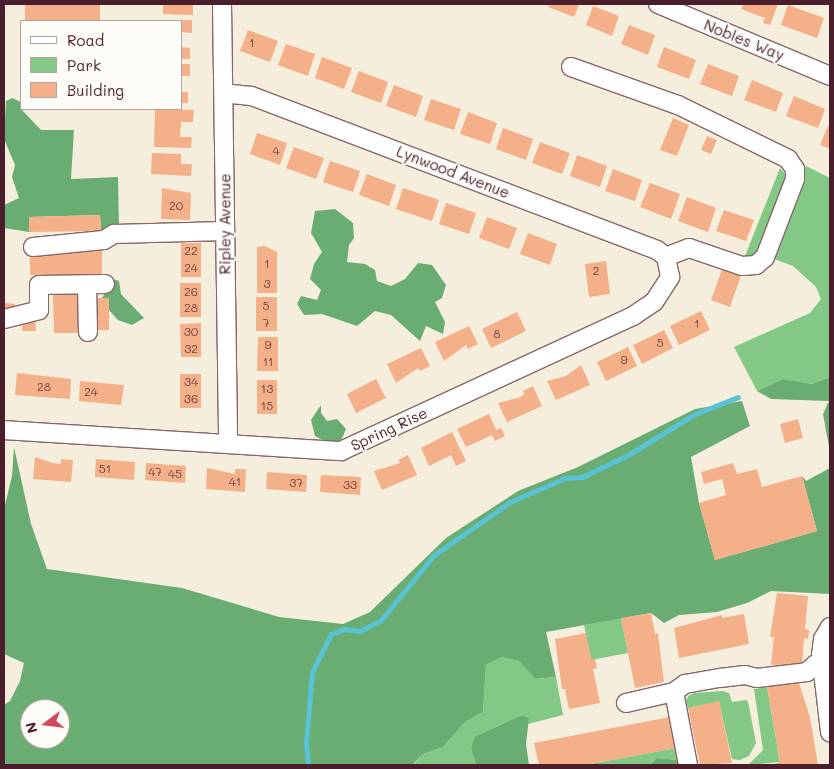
<!DOCTYPE html>
<style>
body{margin:0}
#map{position:relative;width:834px;height:769px;overflow:hidden;background:#f6eedc;font-family:Mali,sans-serif}
div>[style]{position:absolute}
[style*='--x']{left:calc(var(--x)*1px);top:calc(var(--y)*1px);width:calc(var(--w)*1px);rotate:calc(var(--a)*1deg)}
.green>*{inset:0;background:#83c985}
.forest>*{inset:0;background:#6aad72}
.stream>*{height:5px;margin:-2.5px;padding:0 2.5px;transform-origin:2.5px;border-radius:2.5px;background:#59c3d5}
.building>*{inset:0;background:#f3b089}
.roads{filter:drop-shadow(1px 0 #866769) drop-shadow(-1px 0 #866769) drop-shadow(0 1px #866769) drop-shadow(0 -1px #866769)}
.minor>*{height:18px;margin:-9px;padding:0 9px;transform-origin:9px;border-radius:9px;background:#fff}
span{translate:-50% -50%;white-space:nowrap;text-align:center;line-height:1.15;-webkit-text-stroke:4px #fdfcf7;paint-order:stroke}
.number-label{font-size:12px;color:#744342}
.number-label span{-webkit-text-stroke-width:0}
.street-label{font-size:15px;color:#4a1f2b}
.frame{position:absolute;inset:0;border:5px solid #4a1f2b;pointer-events:none}
.legend{position:absolute;left:20px;top:20px;width:162px;height:90px;box-sizing:border-box;background:#fdfcf7;border:1px solid #b5a4a5;margin:0;padding:6px 9px;list-style:none;font-size:15px;color:#4a1f2b}
.legend li{display:flex;align-items:center;gap:10px;height:25px}
.legend b{width:25px;border:1px solid #b5a4a5}
.north{position:absolute;left:20px;top:699px;width:50px;height:50px;box-sizing:border-box;background:#fdfcf7;border:1px solid #b5a4a5;border-radius:50%;rotate:255deg;font-size:14px;font-weight:700;line-height:20px;text-align:center;color:#4a1f2b}
.north::after{content:'';display:block;margin:auto;width:18px;height:22px;background:#d1495b;clip-path:polygon(50% 0,100% 100%,50% 72%,0 100%)}
</style>
<div id="map">
<div class="green">
<div style="clip-path:polygon(806px 166px,830px 178px,830px 377px,812px 384px,783px 379px,757px 391px,734px 347px,810px 313px,821px 299px,816px 287px,793px 266px,769px 257px)"></div>
<div style="clip-path:polygon(780px 168px,788px 177px,759px 259px,743px 261px)"></div>
<div style="clip-path:polygon(621px 618px,628px 653px,591px 660px,584px 625px)"></div>
<div style="clip-path:polygon(501px 657px,519px 661px,535px 679px,556px 677px,563px 715px,528px 724px,529px 718px,522px 715px,474px 737px,471px 749px,476px 765px,413px 765px,423px 754px,443px 747px,465px 722px,483px 712px,486px 665px)"></div>
<div style="clip-path:polygon(767px 687px,780px 762px,748px 765px,763px 750px,754px 689px)"></div>
<div style="clip-path:polygon(722px 691px,729px 693px,732px 702px,747px 700px,749px 706px,756px 743px,749px 756px,740px 760px,732px 759px,719px 702px,688px 708px,686px 701px,688px 696px,694px 693px)"></div>
<div style="clip-path:polygon(676px 748px,679px 760px,657px 758px,650px 765px,585px 765px)"></div>
</div>
<div class="forest">
<div style="clip-path:polygon(12px 98px,21px 102px,21px 109px,41px 130px,74px 130px,71px 179px,118px 177px,119px 228px,101px 231px,100px 215px,29px 217px,29px 232px,4px 228px,4px 205px,19px 198px,12px 177px,15px 165px,4px 139px,6px 101px)"></div>
<div style="clip-path:polygon(335px 209px,353px 223px,354px 238px,349px 245px,347px 262px,365px 264px,375px 270px,377px 281px,391px 286px,405px 279px,418px 263px,432px 265px,446px 285px,442px 298px,435px 302px,445px 322px,443px 334px,426px 326px,420px 341px,391px 315px,375px 311px,357px 326px,322px 314px,304px 315px,297px 304px,301px 296px,317px 300px,321px 290px,310px 279px,314px 264px,322px 252px,311px 233px,315px 211px)"></div>
<div style="clip-path:polygon(113px 279px,119px 281px,121px 294px,144px 318px,132px 325px,118px 320px,109px 310px,109px 298px,102px 298px)"></div>
<div style="clip-path:polygon(830px 377px,830px 452px,823px 414px,829px 401px,771px 399px,757px 391px,783px 379px,812px 384px)"></div>
<div style="clip-path:polygon(evenodd,742px 401px,750px 426px,691px 457px,699px 503px,715px 560px,817px 531px,802px 476px,806px 481px,830px 468px,830px 594px,771px 591px,747px 603px,717px 612px,679px 615px,664px 623px,651px 613px,546px 632px,556px 677px,535px 679px,519px 661px,501px 657px,486px 665px,483px 712px,465px 722px,443px 747px,423px 754px,412px 765px,4px 765px,4px 705px,10px 701px,20px 681px,24px 663px,4px 654px,4px 509px,12px 476px,14px 447px,31px 524px,47px 569px,182px 588px,279px 617px,343px 624px,370px 612px,446px 538px,518px 491px,578px 467px,695px 409px,742px 401px,30px 709px,60px 709px,60px 739px,30px 739px,30px 709px)"></div>
<div style="clip-path:polygon(321px 405px,321px 413px,327px 421px,337px 419px,346px 429px,340px 443px,328px 443px,315px 436px,311px 420px)"></div>
<div style="clip-path:polygon(522px 715px,529px 718px,526px 744px,529px 765px,476px 765px,471px 749px,474px 737px)"></div>
<div style="clip-path:polygon(657px 758px,679px 760px,680px 765px,650px 765px)"></div>
</div>
<div class="stream">
<div style="--x:308;--y:765;--w:23;--a:-95"></div>
<div style="--x:306;--y:742;--w:70;--a:-85.1"></div>
<div style="--x:312;--y:672;--w:42;--a:-63.4"></div>
<div style="--x:331;--y:634;--w:14;--a:-21"></div>
<div style="--x:344;--y:629;--w:16;--a:7"></div>
<div style="--x:360;--y:631;--w:22;--a:-27"></div>
<div style="--x:380;--y:621;--w:85;--a:-50.7"></div>
<div style="--x:434;--y:555;--w:93;--a:-34.9"></div>
<div style="--x:510;--y:502;--w:60;--a:-23.6"></div>
<div style="--x:565;--y:478;--w:17;--a:-3"></div>
<div style="--x:582;--y:477;--w:51;--a:-25.6"></div>
<div style="--x:628;--y:455;--w:79;--a:-31.5"></div>
<div style="--x:695;--y:414;--w:46;--a:-21.6"></div>
</div>
<div class="building">
<div style="clip-path:polygon(25px 4px,100px 4px,100px 21px,25px 21px)"></div>
<div style="clip-path:polygon(163px 4px,193px 4px,193px 15px,163px 14px)"></div>
<div style="clip-path:polygon(549px 4px,579px 4px,574px 17px,548px 7px)"></div>
<div style="clip-path:polygon(743px 4px,778px 4px,770px 25px,763px 23px,765px 18px,741px 9px)"></div>
<div style="clip-path:polygon(788px 5px,824px 18px,817px 38px,781px 25px)"></div>
<div style="clip-path:polygon(593px 6px,619px 16px,612px 36px,586px 25px)"></div>
<div style="clip-path:polygon(181px 20px,192px 20px,192px 33px,181px 32px)"></div>
<div style="clip-path:polygon(629px 25px,655px 35px,648px 55px,621px 44px)"></div>
<div style="clip-path:polygon(248px 30px,278px 41px,270px 62px,240px 51px)"></div>
<div style="clip-path:polygon(286px 44px,315px 54px,308px 76px,278px 65px)"></div>
<div style="clip-path:polygon(181px 47px,190px 48px,190px 59px,181px 59px)"></div>
<div style="clip-path:polygon(664px 47px,696px 60px,689px 79px,657px 67px)"></div>
<div style="clip-path:polygon(322px 57px,352px 68px,344px 89px,315px 78px)"></div>
<div style="clip-path:polygon(181px 64px,190px 64px,190px 76px,181px 76px)"></div>
<div style="clip-path:polygon(708px 64px,739px 76px,732px 96px,700px 84px)"></div>
<div style="clip-path:polygon(359px 71px,388px 82px,381px 103px,351px 92px)"></div>
<div style="clip-path:polygon(752px 80px,783px 93px,776px 112px,744px 100px)"></div>
<div style="clip-path:polygon(394px 85px,423px 96px,416px 117px,386px 106px)"></div>
<div style="clip-path:polygon(181px 92px,188px 92px,188px 103px,181px 103px)"></div>
<div style="clip-path:polygon(794px 96px,825px 109px,818px 128px,786px 116px)"></div>
<div style="clip-path:polygon(431px 99px,461px 109px,454px 130px,424px 120px)"></div>
<div style="clip-path:polygon(155px 109px,194px 110px,193px 122px,181px 122px,180px 137px,192px 137px,191px 148px,154px 147px)"></div>
<div style="clip-path:polygon(468px 112px,497px 123px,490px 144px,460px 134px)"></div>
<div style="clip-path:polygon(673px 118px,689px 125px,677px 156px,660px 150px)"></div>
<div style="clip-path:polygon(828px 126px,830px 127px,830px 149px,820px 145px)"></div>
<div style="clip-path:polygon(503px 128px,533px 139px,526px 160px,496px 149px)"></div>
<div style="clip-path:polygon(257px 133px,287px 143px,280px 165px,250px 154px)"></div>
<div style="clip-path:polygon(707px 136px,717px 140px,711px 154px,701px 150px)"></div>
<div style="clip-path:polygon(540px 142px,570px 153px,562px 174px,532px 163px)"></div>
<div style="clip-path:polygon(294px 147px,324px 158px,316px 179px,286px 168px)"></div>
<div style="clip-path:polygon(152px 153px,181px 154px,181px 164px,192px 164px,191px 176px,151px 174px)"></div>
<div style="clip-path:polygon(577px 155px,607px 166px,600px 187px,570px 176px)"></div>
<div style="clip-path:polygon(330px 161px,360px 171px,353px 192px,323px 182px)"></div>
<div style="clip-path:polygon(613px 169px,642px 180px,635px 201px,605px 191px)"></div>
<div style="clip-path:polygon(367px 174px,396px 185px,389px 206px,359px 195px)"></div>
<div style="clip-path:polygon(650px 183px,680px 194px,671px 219px,640px 207px)"></div>
<div style="clip-path:polygon(162px 188px,191px 193px,190px 220px,161px 219px)"></div>
<div style="clip-path:polygon(403px 188px,439px 200px,432px 221px,396px 209px)"></div>
<div style="clip-path:polygon(687px 197px,716px 208px,708px 232px,678px 221px)"></div>
<div style="clip-path:polygon(446px 203px,476px 213px,469px 234px,439px 224px)"></div>
<div style="clip-path:polygon(724px 210px,754px 220px,746px 241px,716px 231px)"></div>
<div style="clip-path:polygon(100px 215px,101px 231px,29px 232px,29px 217px)"></div>
<div style="clip-path:polygon(487px 217px,517px 228px,509px 249px,479px 238px)"></div>
<div style="clip-path:polygon(528px 233px,557px 244px,550px 265px,520px 254px)"></div>
<div style="clip-path:polygon(181px 243px,201px 243px,201px 277px,181px 277px)"></div>
<div style="clip-path:polygon(265px 246px,277px 252px,277px 293px,257px 293px,257px 247px)"></div>
<div style="clip-path:polygon(30px 251px,102px 251px,102px 275px,30px 275px)"></div>
<div style="clip-path:polygon(606px 261px,610px 294px,589px 297px,585px 264px)"></div>
<div style="clip-path:polygon(724px 264px,743px 270px,730px 307px,711px 300px)"></div>
<div style="clip-path:polygon(180px 283px,201px 283px,201px 317px,180px 317px)"></div>
<div style="clip-path:polygon(78px 293px,79px 333px,54px 333px,53px 294px)"></div>
<div style="clip-path:polygon(256px 297px,277px 297px,277px 331px,256px 331px)"></div>
<div style="clip-path:polygon(94px 298px,109px 298px,109px 330px,95px 330px)"></div>
<div style="clip-path:polygon(4px 303px,15px 304px,15px 309px,4px 308px)"></div>
<div style="clip-path:polygon(701px 311px,710px 330px,679px 345px,670px 326px)"></div>
<div style="clip-path:polygon(517px 312px,526px 331px,491px 348px,482px 329px)"></div>
<div style="clip-path:polygon(22px 319px,35px 319px,36px 331px,22px 331px)"></div>
<div style="clip-path:polygon(201px 323px,201px 357px,181px 357px,180px 324px)"></div>
<div style="clip-path:polygon(469px 326px,478px 344px,468px 349px,466px 345px,444px 361px,435px 342px)"></div>
<div style="clip-path:polygon(664px 330px,673px 348px,642px 364px,633px 345px)"></div>
<div style="clip-path:polygon(258px 337px,278px 337px,278px 371px,257px 371px)"></div>
<div style="clip-path:polygon(628px 347px,637px 366px,606px 381px,597px 362px)"></div>
<div style="clip-path:polygon(421px 348px,430px 366px,420px 371px,418px 368px,396px 383px,387px 364px)"></div>
<div style="clip-path:polygon(581px 365px,590px 385px,556px 400px,547px 381px,566px 376px)"></div>
<div style="clip-path:polygon(17px 373px,71px 379px,70px 399px,15px 395px)"></div>
<div style="clip-path:polygon(180px 374px,201px 374px,201px 408px,180px 408px)"></div>
<div style="clip-path:polygon(376px 379px,386px 398px,356px 413px,347px 394px)"></div>
<div style="clip-path:polygon(257px 380px,277px 380px,277px 414px,257px 414px)"></div>
<div style="clip-path:polygon(80px 381px,124px 385px,121px 405px,79px 401px)"></div>
<div style="clip-path:polygon(533px 386px,542px 406px,507px 422px,498px 403px,518px 398px,524px 395px,523px 391px)"></div>
<div style="clip-path:polygon(489px 414px,496px 430px,501px 428px,505px 436px,495px 441px,492px 435px,466px 447px,457px 429px)"></div>
<div style="clip-path:polygon(798px 419px,803px 438px,785px 443px,780px 424px)"></div>
<div style="clip-path:polygon(452px 432px,466px 461px,456px 466px,451px 455px,429px 466px,421px 448px)"></div>
<div style="clip-path:polygon(408px 455px,417px 475px,382px 490px,374px 471px,400px 463px,398px 460px)"></div>
<div style="clip-path:polygon(35px 457px,53px 463px,61px 464px,61px 459px,73px 460px,71px 482px,33px 479px)"></div>
<div style="clip-path:polygon(96px 459px,135px 462px,134px 480px,95px 477px)"></div>
<div style="clip-path:polygon(146px 463px,186px 466px,185px 483px,145px 480px)"></div>
<div style="clip-path:polygon(733px 463px,737px 474px,757px 469px,762px 487px,802px 476px,817px 531px,715px 560px,699px 503px,726px 495px,722px 479px,704px 484px,701px 472px)"></div>
<div style="clip-path:polygon(207px 468px,235px 474px,235px 469px,246px 469px,245px 492px,206px 489px)"></div>
<div style="clip-path:polygon(267px 472px,307px 475px,306px 492px,266px 489px)"></div>
<div style="clip-path:polygon(321px 475px,361px 477px,360px 495px,320px 492px)"></div>
<div style="clip-path:polygon(777px 593px,808px 596px,805px 629px,809px 630px,808px 639px,804px 638px,802px 667px,771px 665px,774px 637px,770px 637px)"></div>
<div style="clip-path:polygon(651px 613px,655px 634px,658px 633px,664px 682px,635px 688px,621px 618px)"></div>
<div style="clip-path:polygon(744px 614px,749px 644px,679px 658px,674px 628px,722px 615px,722px 618px)"></div>
<div style="clip-path:polygon(586px 633px,591px 660px,595px 659px,597px 668px,593px 669px,600px 703px,569px 709px,565px 689px,562px 689px,555px 639px)"></div>
<div style="clip-path:polygon(798px 680px,810px 717px,818px 765px,771px 765px,780px 762px,766px 681px)"></div>
<div style="clip-path:polygon(719px 701px,732px 763px,700px 765px,688px 708px)"></div>
<div style="clip-path:polygon(670px 717px,676px 748px,585px 765px,539px 765px,534px 743px)"></div>
</div>
<div class="roads">
<div class="minor">
<div style="--x:222;--y:4;--w:440;--a:89.2"></div>
<div style="--x:658;--y:4;--w:186;--a:22.7"></div>
<div style="--x:571;--y:67;--w:114;--a:19.6"></div>
<div style="--x:678;--y:105;--w:123;--a:26.1"></div>
<div style="--x:788;--y:159;--w:12;--a:55"></div>
<div style="--x:795;--y:169;--w:10;--a:90"></div>
<div style="--x:795;--y:179;--w:84;--a:111"></div>
<div style="--x:765;--y:257;--w:12;--a:138"></div>
<div style="--x:756;--y:265;--w:14;--a:176"></div>
<div style="--x:742;--y:266;--w:56;--a:-161.2"></div>
<div style="--x:689;--y:248;--w:25;--a:159"></div>
<div style="--x:33;--y:247;--w:71;--a:-5.6"></div>
<div style="--x:104;--y:240;--w:12;--a:-31"></div>
<div style="--x:114;--y:234;--w:111;--a:-1.5"></div>
<div style="--x:87;--y:285;--w:47;--a:88.8"></div>
<div style="--x:4;--y:319;--w:36;--a:-14"></div>
<div style="--x:39;--y:310;--w:25;--a:-90"></div>
<div style="--x:39;--y:285;--w:66;--a:-0.9"></div>
<div style="--x:4;--y:430;--w:338;--a:3.6"></div>
<div style="--x:341;--y:451;--w:322;--a:-24.8"></div>
<div style="--x:633;--y:316;--w:25;--a:-34"></div>
<div style="--x:654;--y:302;--w:30;--a:-57"></div>
<div style="--x:670;--y:277;--w:20;--a:-101"></div>
<div style="--x:666;--y:257;--w:11;--a:-142"></div>
<div style="--x:657;--y:250;--w:434;--a:-159.2"></div>
<div style="--x:251;--y:96;--w:27;--a:-174"></div>
<div style="--x:830;--y:627;--w:14;--a:120"></div>
<div style="--x:823;--y:639;--w:16;--a:97"></div>
<div style="--x:821;--y:655;--w:78;--a:83.3"></div>
<div style="--x:674;--y:692;--w:74;--a:79.1"></div>
<div style="--x:626;--y:703;--w:49;--a:-12.9"></div>
<div style="--x:674;--y:692;--w:14;--a:-36"></div>
<div style="--x:685;--y:684;--w:36;--a:-10"></div>
<div style="--x:720;--y:678;--w:25;--a:-7"></div>
<div style="--x:745;--y:675;--w:12;--a:14"></div>
<div style="--x:757;--y:678;--w:50;--a:-6.8"></div>
<div style="--x:807;--y:672;--w:12;--a:-42"></div>
<div style="--x:816;--y:664;--w:10;--a:45"></div>
</div>
</div>
<div class="number-label">
<span style="left:252px;top:43px">1</span>
<span style="left:276px;top:151px">4</span>
<span style="left:176px;top:206px">20</span>
<span style="left:191px;top:251px">22</span>
<span style="left:267px;top:264px">1</span>
<span style="left:191px;top:268px">24</span>
<span style="left:596px;top:271px">2</span>
<span style="left:267px;top:284px">3</span>
<span style="left:191px;top:292px">26</span>
<span style="left:266px;top:306px">5</span>
<span style="left:191px;top:308px">28</span>
<span style="left:266px;top:323px">7</span>
<span style="left:697px;top:324px">1</span>
<span style="left:191px;top:332px">30</span>
<span style="left:497px;top:334px">8</span>
<span style="left:660px;top:343px">5</span>
<span style="left:268px;top:345px">9</span>
<span style="left:191px;top:349px">32</span>
<span style="left:624px;top:360px">9</span>
<span style="left:268px;top:362px">11</span>
<span style="left:191px;top:382px">34</span>
<span style="left:44px;top:387px">28</span>
<span style="left:267px;top:389px">13</span>
<span style="left:91px;top:392px">24</span>
<span style="left:191px;top:399px">36</span>
<span style="left:267px;top:406px">15</span>
<span style="left:105px;top:469px">51</span>
<span style="left:155px;top:472px">47</span>
<span style="left:175px;top:474px">45</span>
<span style="left:235px;top:482px">41</span>
<span style="left:296px;top:483px">37</span>
<span style="left:350px;top:485px">33</span>
</div>
<div class="street-label">
<span style="left:744px;top:40px;rotate:22deg">Nobles Way</span>
<span style="left:453px;top:172px;rotate:21deg">Lynwood Avenue</span>
<span style="left:225px;top:224px;rotate:-90deg">Ripley Avenue</span>
<span style="left:389px;top:429px;rotate:-25deg">Spring Rise</span>
</div>
<div class="frame"></div>
<ul class="legend">
<li><b style="height:6px;background:#fff"></b>Road</li>
<li><b style="height:14px;background:#83c985"></b>Park</li>
<li><b style="height:14px;background:#f3b089"></b>Building</li>
</ul>
<div class="north">N</div>
</div>
